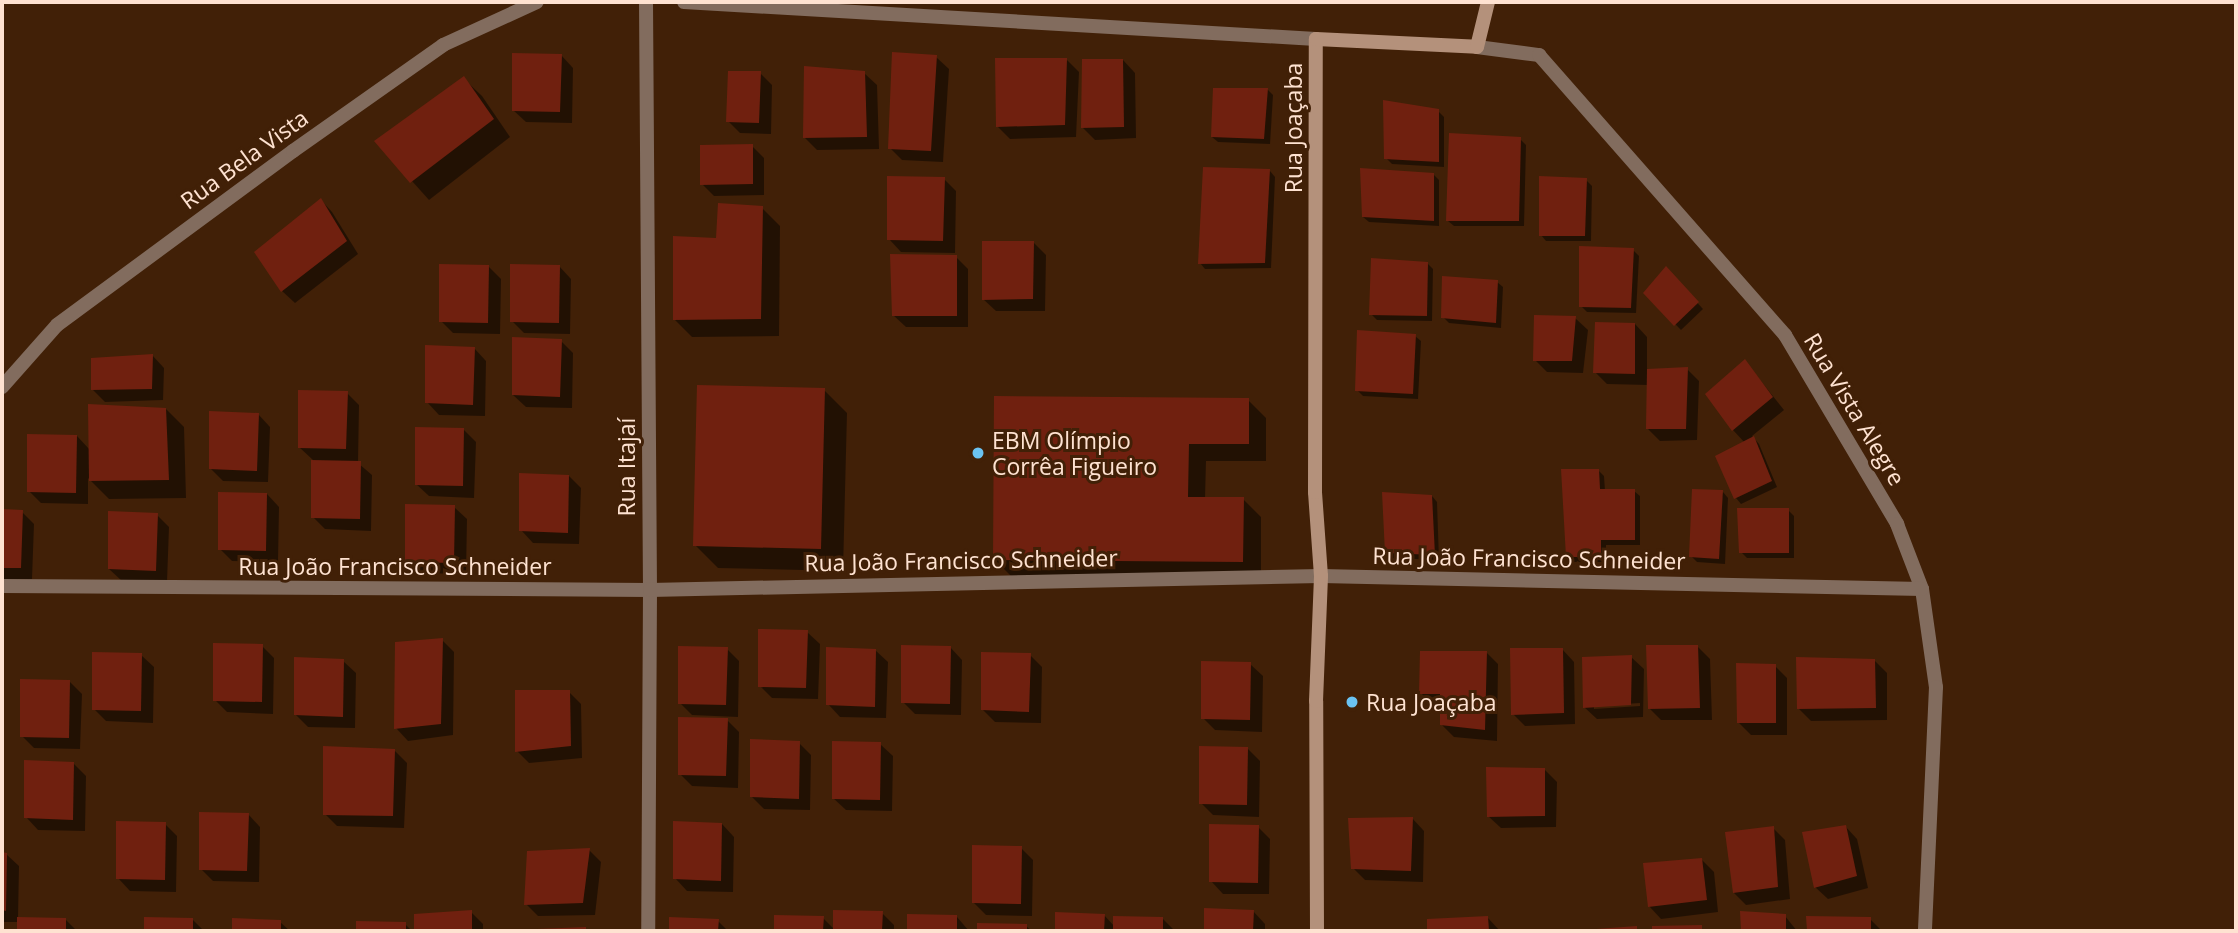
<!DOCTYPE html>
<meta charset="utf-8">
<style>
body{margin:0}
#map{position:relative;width:2238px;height:933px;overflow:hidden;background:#412007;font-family:"Open Sans",sans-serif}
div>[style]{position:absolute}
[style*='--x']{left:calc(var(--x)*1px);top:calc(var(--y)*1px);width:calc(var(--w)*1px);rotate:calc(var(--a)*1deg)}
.shadow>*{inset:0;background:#0007}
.building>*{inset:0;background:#70200f}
.street>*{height:14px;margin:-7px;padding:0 7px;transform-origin:7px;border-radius:7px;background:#826c5e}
.secondary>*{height:14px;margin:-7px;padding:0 7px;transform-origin:7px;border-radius:7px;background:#b4917b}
.dots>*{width:19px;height:19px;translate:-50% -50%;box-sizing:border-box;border:4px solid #412007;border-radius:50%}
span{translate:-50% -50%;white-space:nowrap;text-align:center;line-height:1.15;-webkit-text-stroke:6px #412007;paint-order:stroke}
.street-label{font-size:23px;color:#fee2d1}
.poi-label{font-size:23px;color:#fee2d1}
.left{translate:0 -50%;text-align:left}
.frame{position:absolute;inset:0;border:4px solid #fee2d1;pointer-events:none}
</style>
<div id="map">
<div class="shadow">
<div style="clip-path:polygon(561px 55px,573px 68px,572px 123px,526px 122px,513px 110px)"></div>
<div style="clip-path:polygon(936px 57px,949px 69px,943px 162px,902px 160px,890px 148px)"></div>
<div style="clip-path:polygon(1067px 60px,1079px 72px,1076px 137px,1010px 139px,998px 127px)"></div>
<div style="clip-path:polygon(1123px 60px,1135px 73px,1136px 138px,1095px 140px,1083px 128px)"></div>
<div style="clip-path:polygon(760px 73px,772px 85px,771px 134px,740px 133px,728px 121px)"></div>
<div style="clip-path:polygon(864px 73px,877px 85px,879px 149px,817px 150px,805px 138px)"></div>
<div style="clip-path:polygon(464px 79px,482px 96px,510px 137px,429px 200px,377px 142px)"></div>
<div style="clip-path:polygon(1267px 89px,1273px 95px,1270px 144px,1218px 142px,1212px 137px)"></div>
<div style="clip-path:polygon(1438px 111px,1444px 117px,1444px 167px,1392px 164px,1386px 158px)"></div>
<div style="clip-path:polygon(1520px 139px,1526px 145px,1524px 226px,1454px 226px,1448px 221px)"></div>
<div style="clip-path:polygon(752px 146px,764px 158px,764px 195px,714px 196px,702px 184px)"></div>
<div style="clip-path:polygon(1270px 171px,1275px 177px,1271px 268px,1205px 269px,1200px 263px)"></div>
<div style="clip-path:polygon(1433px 174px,1439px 180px,1439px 226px,1369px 222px,1363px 217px)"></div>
<div style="clip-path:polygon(944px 179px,956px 191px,955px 253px,901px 252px,889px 239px)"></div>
<div style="clip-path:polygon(1586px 180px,1592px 186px,1591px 241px,1546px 241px,1541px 235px)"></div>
<div style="clip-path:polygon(321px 200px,332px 212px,358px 254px,295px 303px,282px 291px)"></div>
<div style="clip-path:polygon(762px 208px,780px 226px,779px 336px,692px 337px,674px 319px,718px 240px)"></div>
<div style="clip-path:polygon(1034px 243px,1046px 255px,1045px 311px,996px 311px,983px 299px)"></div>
<div style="clip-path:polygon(1633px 250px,1639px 256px,1636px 313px,1587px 312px,1581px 306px)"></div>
<div style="clip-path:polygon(956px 257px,968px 269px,968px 327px,906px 327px,893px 315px)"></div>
<div style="clip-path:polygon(1427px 263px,1433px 269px,1432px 321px,1377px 320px,1371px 314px)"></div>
<div style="clip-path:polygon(488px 266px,501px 279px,500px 334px,453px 333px,441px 321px)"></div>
<div style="clip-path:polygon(559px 266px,571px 279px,570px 334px,524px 333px,512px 321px)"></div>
<div style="clip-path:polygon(1666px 269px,1703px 309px,1681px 330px,1645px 293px)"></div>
<div style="clip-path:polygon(1497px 282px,1503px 287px,1501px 328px,1449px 323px,1443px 317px)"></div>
<div style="clip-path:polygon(1575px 318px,1588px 330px,1583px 373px,1547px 372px,1535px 360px)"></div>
<div style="clip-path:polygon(1635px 324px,1647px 337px,1647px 371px,1687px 369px,1699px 381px,1697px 440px,1660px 441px,1648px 429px,1648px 385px,1607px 384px,1595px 372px)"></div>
<div style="clip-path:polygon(1415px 336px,1421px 341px,1418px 399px,1363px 396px,1357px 390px)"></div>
<div style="clip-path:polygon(561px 341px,573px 353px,572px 408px,526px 407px,513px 395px)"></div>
<div style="clip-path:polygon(474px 348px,486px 361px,485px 416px,439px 415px,427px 402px)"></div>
<div style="clip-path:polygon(152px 355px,164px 368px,163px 400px,105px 402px,93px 390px)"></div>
<div style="clip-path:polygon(1745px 361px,1784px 410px,1752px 436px,1759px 444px,1777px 487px,1741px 504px,1736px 498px,1745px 443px,1733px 430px)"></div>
<div style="clip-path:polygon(824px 390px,847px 413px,843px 571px,718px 568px,695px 545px)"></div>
<div style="clip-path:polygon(347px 393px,359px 405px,358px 463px,372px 475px,371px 531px,325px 529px,313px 517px,313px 460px,299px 447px)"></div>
<div style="clip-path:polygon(1248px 400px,1266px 418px,1266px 461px,1206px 461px,1205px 499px,1243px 499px,1261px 517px,1261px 579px,1012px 577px,994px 559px)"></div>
<div style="clip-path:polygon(166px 409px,184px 427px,186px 498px,109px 499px,88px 478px,88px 504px,41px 503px,29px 491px,77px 436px,90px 450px)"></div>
<div style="clip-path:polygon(258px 414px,270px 427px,268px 482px,223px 481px,210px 468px)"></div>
<div style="clip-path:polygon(464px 430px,476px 442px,474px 498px,429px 496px,416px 484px)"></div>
<div style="clip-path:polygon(1598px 470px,1604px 476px,1605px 491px,1634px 491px,1640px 496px,1640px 545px,1606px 545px,1606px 562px,1573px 562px,1567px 556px)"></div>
<div style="clip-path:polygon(569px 476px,581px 488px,579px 544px,533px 543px,521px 530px)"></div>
<div style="clip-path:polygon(1723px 492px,1728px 498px,1725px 564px,1697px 562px,1691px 556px)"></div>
<div style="clip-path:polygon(267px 494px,279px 507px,278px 562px,232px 561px,220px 549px)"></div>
<div style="clip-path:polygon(1432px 496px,1437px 502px,1439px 560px,1392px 558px,1386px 552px)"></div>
<div style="clip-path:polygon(454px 507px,467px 519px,466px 574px,419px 573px,407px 561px)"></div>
<div style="clip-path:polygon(1788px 510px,1794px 516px,1794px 558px,1747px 558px,1741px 552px)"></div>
<div style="clip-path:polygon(2px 511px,22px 512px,34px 524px,32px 579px,2px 579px)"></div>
<div style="clip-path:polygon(157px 515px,169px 527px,167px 582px,122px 581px,109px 569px)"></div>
<div style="clip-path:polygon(807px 632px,820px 644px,818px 699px,772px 698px,760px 686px)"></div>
<div style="clip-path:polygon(442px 640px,454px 652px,453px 735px,408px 741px,396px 728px)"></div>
<div style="clip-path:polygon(262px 646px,274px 658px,273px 714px,227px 712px,215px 700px)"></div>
<div style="clip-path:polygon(1697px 646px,1710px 659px,1712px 720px,1661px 720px,1649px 708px)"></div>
<div style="clip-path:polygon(950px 647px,962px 660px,961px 715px,915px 714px,903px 702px)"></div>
<div style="clip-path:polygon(727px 649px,739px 661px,738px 717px,692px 715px,680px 703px)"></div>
<div style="clip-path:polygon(1562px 649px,1574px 662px,1575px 724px,1525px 726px,1513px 714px)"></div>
<div style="clip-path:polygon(875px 650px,888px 662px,886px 718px,840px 717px,828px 704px)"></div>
<div style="clip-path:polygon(1486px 652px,1498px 664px,1497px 741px,1454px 737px,1442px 725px,1442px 705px,1433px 705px,1421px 693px)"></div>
<div style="clip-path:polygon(141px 655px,154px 667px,153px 723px,106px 721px,94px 709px)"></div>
<div style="clip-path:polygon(1030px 655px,1042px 667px,1041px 723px,995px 722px,983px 710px)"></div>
<div style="clip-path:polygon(evenodd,1631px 657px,1644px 669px,1643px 717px,1597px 719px,1584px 707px,1631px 657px,1640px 703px,1640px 706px,1594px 709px,1594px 706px,1640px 703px)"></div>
<div style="clip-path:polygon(343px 661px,356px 673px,355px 728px,308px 727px,296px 715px)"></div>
<div style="clip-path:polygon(1875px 661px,1887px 673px,1887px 720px,1811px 721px,1799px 709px)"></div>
<div style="clip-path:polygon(1250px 664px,1263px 676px,1262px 732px,1215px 730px,1203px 718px)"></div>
<div style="clip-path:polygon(1775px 666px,1787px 678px,1787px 735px,1751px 735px,1739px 723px)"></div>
<div style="clip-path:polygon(70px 682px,82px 694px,80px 749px,34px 748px,22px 736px)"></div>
<div style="clip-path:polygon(569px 692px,581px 704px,582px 758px,529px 763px,517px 751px)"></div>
<div style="clip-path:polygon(727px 720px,739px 732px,738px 788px,692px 786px,680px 774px)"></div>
<div style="clip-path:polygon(799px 743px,811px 755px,810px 810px,764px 809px,752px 797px)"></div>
<div style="clip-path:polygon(880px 744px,893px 756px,892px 811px,846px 810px,833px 798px)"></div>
<div style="clip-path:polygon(1248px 749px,1260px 761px,1259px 817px,1213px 815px,1201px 803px)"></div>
<div style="clip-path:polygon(395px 751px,407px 763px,404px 828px,337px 826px,325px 814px)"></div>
<div style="clip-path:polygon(73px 763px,86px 776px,85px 831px,38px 830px,26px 817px)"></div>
<div style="clip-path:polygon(1545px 770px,1557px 782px,1556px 827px,1501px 828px,1488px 816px)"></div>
<div style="clip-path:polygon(2px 782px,3px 783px,2px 835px)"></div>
<div style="clip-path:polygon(248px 814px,260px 827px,259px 882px,213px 881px,201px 869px)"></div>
<div style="clip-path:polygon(1412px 818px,1424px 831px,1423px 882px,1365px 880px,1353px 868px)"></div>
<div style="clip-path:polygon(165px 824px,177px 836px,176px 892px,130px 891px,118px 878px)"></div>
<div style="clip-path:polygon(722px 824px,734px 837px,733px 892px,687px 891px,675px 878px)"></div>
<div style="clip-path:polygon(1845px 826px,1857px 839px,1868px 888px,1828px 899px,1815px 887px)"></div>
<div style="clip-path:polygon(1258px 827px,1270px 839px,1269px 894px,1223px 894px,1211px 881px)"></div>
<div style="clip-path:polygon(1773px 828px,1785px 840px,1790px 899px,1746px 905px,1734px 893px)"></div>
<div style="clip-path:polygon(1021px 848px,1033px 860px,1032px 916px,986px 915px,973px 902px)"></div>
<div style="clip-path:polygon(589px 850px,601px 862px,595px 915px,538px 916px,526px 904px)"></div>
<div style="clip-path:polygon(2px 854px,6px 854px,19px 866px,18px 919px,66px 920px,77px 931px,18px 931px,18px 922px,2px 922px)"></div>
<div style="clip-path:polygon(1702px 860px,1714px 872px,1718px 912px,1661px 919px,1649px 906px)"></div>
<div style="clip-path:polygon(1206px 910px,1253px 911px,1265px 924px,1265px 931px,1206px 931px)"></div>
<div style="clip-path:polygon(471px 912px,483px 924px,483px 931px,416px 931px,416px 916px)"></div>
<div style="clip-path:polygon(1742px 912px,1785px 916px,1797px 931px,1742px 931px)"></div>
<div style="clip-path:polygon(882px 913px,894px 925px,894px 931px,775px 931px,775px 917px,823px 918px,835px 930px)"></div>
<div style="clip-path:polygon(1056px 914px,1104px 915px,1115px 927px,1163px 919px,1175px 931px,1056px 931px)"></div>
<div style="clip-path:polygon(909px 915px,957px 917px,969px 931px,909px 931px)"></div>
<div style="clip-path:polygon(1488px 918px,1500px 931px,1429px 931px,1429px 921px)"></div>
<div style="clip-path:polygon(1808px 918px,1870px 919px,1882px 931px,1808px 931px)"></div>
<div style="clip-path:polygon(146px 919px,193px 920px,204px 931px,146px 931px)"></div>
<div style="clip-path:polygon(670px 919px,718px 921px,728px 931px,670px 931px)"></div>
<div style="clip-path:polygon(233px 920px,280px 922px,290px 931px,233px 931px)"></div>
<div style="clip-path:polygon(358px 923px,405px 924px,412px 931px,358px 931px)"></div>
<div style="clip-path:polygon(979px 925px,1026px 926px,1032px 931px,979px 931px)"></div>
</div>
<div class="building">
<div style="clip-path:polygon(892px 52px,937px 55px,931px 151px,888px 149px)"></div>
<div style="clip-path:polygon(512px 53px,562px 54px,560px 112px,512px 111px)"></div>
<div style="clip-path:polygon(995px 58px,1067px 58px,1065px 125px,996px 127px)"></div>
<div style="clip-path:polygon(1082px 59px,1123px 59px,1124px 127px,1081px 128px)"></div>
<div style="clip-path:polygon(804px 66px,865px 71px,867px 137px,803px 138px)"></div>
<div style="clip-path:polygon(728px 71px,761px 71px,759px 123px,726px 122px)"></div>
<div style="clip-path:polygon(464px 76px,494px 119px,410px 183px,374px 141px)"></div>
<div style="clip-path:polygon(1213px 88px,1268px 88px,1264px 139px,1211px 137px)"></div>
<div style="clip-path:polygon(1383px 100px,1439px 109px,1439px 162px,1384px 159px)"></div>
<div style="clip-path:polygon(1449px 133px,1521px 137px,1519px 221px,1446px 221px)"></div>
<div style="clip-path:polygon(753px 144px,753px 184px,700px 185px,700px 145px)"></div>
<div style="clip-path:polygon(1203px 167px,1270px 169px,1265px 263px,1198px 264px)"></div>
<div style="clip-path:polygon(1360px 168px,1434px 173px,1434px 221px,1362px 217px)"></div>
<div style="clip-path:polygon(887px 176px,945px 177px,943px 241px,887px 240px)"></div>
<div style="clip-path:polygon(1539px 176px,1587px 178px,1585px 236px,1539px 236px)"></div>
<div style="clip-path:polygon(321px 198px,347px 241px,281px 292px,254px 252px)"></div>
<div style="clip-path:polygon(718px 203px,763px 206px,761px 319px,673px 320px,673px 236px,716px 238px)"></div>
<div style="clip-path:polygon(982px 241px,1034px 241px,1033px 299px,982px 300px)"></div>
<div style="clip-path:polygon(1579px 246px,1634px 248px,1631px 308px,1579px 307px)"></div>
<div style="clip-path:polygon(890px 254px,957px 255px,957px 316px,892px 316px)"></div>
<div style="clip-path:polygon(1371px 258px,1428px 262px,1427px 316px,1369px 315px)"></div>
<div style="clip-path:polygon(439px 264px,489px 265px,488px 323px,439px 322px)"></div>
<div style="clip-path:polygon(510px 264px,560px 265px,559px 323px,510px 322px)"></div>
<div style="clip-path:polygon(1666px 266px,1699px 302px,1674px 326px,1643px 293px)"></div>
<div style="clip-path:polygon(1442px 276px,1498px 280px,1496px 323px,1441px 318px)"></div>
<div style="clip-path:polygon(1534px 315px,1576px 316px,1572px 361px,1533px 361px)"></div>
<div style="clip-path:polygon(1595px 322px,1635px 323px,1635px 374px,1593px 373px)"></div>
<div style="clip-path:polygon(1357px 330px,1416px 334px,1413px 394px,1355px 391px)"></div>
<div style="clip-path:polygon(512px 337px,562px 339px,560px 397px,512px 395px)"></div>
<div style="clip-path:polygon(425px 345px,475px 347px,473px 405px,425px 403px)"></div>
<div style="clip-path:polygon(153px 354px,152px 389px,91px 390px,91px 358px)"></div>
<div style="clip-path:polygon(1745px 359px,1773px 397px,1732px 431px,1705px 394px)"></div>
<div style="clip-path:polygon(1688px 367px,1686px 429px,1646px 429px,1647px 369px)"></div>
<div style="clip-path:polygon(697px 385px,825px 388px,821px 549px,693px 546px)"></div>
<div style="clip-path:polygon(298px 390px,348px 391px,346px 449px,298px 448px)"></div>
<div style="clip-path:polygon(994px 396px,1249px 398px,1249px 444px,1189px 444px,1188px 497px,1244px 497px,1243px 562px,993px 560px)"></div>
<div style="clip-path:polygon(88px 404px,166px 408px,169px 480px,89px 481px)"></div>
<div style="clip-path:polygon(209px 411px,259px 413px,257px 471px,209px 469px)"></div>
<div style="clip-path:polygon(415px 427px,464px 428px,463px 486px,415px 485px)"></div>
<div style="clip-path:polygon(27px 434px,77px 435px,76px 493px,27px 492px)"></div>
<div style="clip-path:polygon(1754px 436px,1772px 481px,1734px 499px,1715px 456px)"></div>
<div style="clip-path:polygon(311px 460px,361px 461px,360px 519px,311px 518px)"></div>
<div style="clip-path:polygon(1561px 469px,1599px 469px,1600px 489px,1635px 489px,1635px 540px,1601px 540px,1601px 557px,1566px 557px)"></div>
<div style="clip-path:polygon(519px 473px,569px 475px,568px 533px,519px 531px)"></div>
<div style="clip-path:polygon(1692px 489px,1723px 490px,1719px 559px,1689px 557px)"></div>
<div style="clip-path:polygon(218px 492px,267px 493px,266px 551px,218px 550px)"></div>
<div style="clip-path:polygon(1382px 492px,1432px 495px,1435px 555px,1385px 553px)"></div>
<div style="clip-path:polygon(405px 504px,455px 505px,454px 563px,405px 562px)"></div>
<div style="clip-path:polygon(1737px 508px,1789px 508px,1789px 553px,1739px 553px)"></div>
<div style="clip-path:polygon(2px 509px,23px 510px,21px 568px,2px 568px)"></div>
<div style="clip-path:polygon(108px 511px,158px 513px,156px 571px,108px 569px)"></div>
<div style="clip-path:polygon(758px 629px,808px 630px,806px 688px,758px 687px)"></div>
<div style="clip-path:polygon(443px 638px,441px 724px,394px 729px,395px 642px)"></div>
<div style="clip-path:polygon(213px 643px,263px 644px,262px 702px,213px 701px)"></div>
<div style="clip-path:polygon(901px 645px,951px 646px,950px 704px,901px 703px)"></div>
<div style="clip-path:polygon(1646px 645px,1698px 645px,1700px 708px,1648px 709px)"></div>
<div style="clip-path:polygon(678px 646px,728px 647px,726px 705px,678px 704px)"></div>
<div style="clip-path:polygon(826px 647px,876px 649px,875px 707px,826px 705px)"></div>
<div style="clip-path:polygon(1510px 648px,1563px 648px,1564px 713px,1511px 715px)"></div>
<div style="clip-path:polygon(1420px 651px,1487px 651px,1485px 730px,1440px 725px,1440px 694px,1419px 694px)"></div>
<div style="clip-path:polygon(92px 652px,142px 653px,141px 711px,92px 710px)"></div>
<div style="clip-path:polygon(981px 652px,1031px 653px,1029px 712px,981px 710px)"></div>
<div style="clip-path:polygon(1632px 655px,1631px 705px,1583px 708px,1582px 657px)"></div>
<div style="clip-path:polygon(294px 657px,344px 659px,343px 717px,294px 715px)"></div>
<div style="clip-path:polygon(1796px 657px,1875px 659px,1876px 708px,1797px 709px)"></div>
<div style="clip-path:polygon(1201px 661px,1251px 662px,1250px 720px,1201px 719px)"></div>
<div style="clip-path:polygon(1736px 663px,1776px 664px,1776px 723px,1737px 723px)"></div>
<div style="clip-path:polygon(20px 679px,70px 680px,69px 738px,20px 737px)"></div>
<div style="clip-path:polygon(515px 690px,570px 690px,571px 746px,515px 752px)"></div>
<div style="clip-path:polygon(678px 717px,728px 718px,726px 776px,678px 775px)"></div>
<div style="clip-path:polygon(750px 739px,800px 741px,799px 799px,750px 797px)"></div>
<div style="clip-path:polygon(832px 741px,881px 742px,880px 800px,832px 799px)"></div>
<div style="clip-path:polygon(323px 746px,395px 749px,393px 816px,323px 815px)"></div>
<div style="clip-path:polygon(1199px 746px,1248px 747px,1247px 805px,1199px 804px)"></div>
<div style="clip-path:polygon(24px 760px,74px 762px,73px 820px,24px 818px)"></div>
<div style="clip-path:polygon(1486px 767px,1545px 768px,1545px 816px,1487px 817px)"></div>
<div style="clip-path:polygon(199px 812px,249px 813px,247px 871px,199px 870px)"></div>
<div style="clip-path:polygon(1413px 817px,1411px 871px,1351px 869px,1348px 818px)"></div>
<div style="clip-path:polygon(116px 821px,166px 822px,165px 880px,116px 879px)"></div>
<div style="clip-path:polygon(673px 821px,722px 823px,721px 881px,673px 879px)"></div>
<div style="clip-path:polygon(1209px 824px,1259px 825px,1258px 883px,1209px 882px)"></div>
<div style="clip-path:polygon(1846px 825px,1857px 876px,1814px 888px,1802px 832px)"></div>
<div style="clip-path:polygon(1774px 826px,1778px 887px,1733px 893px,1725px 832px)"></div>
<div style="clip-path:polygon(972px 845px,1022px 846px,1021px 904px,972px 903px)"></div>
<div style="clip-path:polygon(590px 848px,583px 903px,524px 905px,527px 851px)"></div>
<div style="clip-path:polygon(2px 852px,7px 853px,6px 911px,2px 910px)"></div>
<div style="clip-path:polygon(1702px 858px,1707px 900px,1648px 907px,1643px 863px)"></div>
<div style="clip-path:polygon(1204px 908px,1254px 910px,1253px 931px,1204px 931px)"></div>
<div style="clip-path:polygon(472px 910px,472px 931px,414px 931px,414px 914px)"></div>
<div style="clip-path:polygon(833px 910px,883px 911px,882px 931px,833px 931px)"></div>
<div style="clip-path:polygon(1740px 911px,1786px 914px,1786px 931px,1741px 931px)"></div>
<div style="clip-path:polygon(1055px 912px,1105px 914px,1104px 931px,1055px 931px)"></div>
<div style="clip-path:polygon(907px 914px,957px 915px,957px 931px,907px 931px)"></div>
<div style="clip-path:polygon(774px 915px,824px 916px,823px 931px,774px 931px)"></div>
<div style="clip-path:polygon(1113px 916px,1163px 917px,1163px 931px,1113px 931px)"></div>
<div style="clip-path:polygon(1488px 916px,1489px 931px,1427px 931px,1427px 919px)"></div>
<div style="clip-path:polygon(1806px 916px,1871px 917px,1871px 931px,1807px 931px)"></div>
<div style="clip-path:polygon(17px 917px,66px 918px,66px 931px,17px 931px)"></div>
<div style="clip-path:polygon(144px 917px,193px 918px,193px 931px,144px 931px)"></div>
<div style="clip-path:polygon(669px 917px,719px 919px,718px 931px,669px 931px)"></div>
<div style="clip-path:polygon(232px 918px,281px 920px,281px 931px,232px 931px)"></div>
<div style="clip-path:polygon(356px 921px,406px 922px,406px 931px,356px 931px)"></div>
<div style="clip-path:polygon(977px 923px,1027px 924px,1027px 931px,977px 931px)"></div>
<div style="clip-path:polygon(1702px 925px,1702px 931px,1652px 931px,1652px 926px)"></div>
<div style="clip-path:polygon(1637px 926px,1637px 931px,1596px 931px,1596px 929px)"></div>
<div style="clip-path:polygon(586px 927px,586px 931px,537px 931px,537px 929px)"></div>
</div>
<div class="street">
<div style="--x:646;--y:2;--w:588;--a:89.61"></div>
<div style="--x:650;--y:590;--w:341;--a:90.3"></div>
<div style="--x:684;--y:2;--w:633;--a:3.35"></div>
<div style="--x:1477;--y:47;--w:63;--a:7.4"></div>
<div style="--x:1539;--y:55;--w:373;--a:48.7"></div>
<div style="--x:1785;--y:335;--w:220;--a:59.3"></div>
<div style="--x:1897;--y:524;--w:70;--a:69"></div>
<div style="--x:1922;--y:589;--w:99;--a:81.9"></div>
<div style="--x:1936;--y:687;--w:244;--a:92.6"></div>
<div style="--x:2;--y:387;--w:83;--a:-48.4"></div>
<div style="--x:57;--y:325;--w:293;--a:-36.4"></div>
<div style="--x:293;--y:151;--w:184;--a:-35.2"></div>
<div style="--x:443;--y:45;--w:103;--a:-24.6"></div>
<div style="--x:2;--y:586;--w:648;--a:0.35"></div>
<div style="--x:650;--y:590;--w:671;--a:-1.2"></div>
<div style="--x:1321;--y:576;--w:601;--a:1.24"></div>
</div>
<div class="secondary">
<div style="--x:1317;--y:931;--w:230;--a:-90.2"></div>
<div style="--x:1316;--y:701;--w:125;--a:-87.7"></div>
<div style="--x:1321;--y:576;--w:84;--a:-94.1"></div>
<div style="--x:1315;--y:492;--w:453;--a:-89.9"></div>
<div style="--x:1316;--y:39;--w:161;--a:2.8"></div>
<div style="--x:1477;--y:47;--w:46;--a:-76.3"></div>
</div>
<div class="dots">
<div style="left:978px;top:453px;background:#6bc3f2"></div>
<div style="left:1352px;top:702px;background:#6bc3f2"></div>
</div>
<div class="street-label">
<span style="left:1293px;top:128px;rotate:-90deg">Rua Joaçaba</span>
<span style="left:244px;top:159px;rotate:-36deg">Rua Bela Vista</span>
<span style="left:1855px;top:409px;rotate:59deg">Rua Vista Alegre</span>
<span style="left:626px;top:467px;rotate:-90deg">Rua Itajaí</span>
<span style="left:1529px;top:558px;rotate:1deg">Rua João Francisco Schneider</span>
<span style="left:961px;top:560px;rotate:-1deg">Rua João Francisco Schneider</span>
<span style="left:395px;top:566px">Rua João Francisco Schneider</span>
</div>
<div class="poi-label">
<span class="left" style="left:992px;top:453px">EBM Olímpio<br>Corrêa Figueiro</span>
<span class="left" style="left:1366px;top:702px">Rua Joaçaba</span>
</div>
<div class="frame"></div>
</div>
